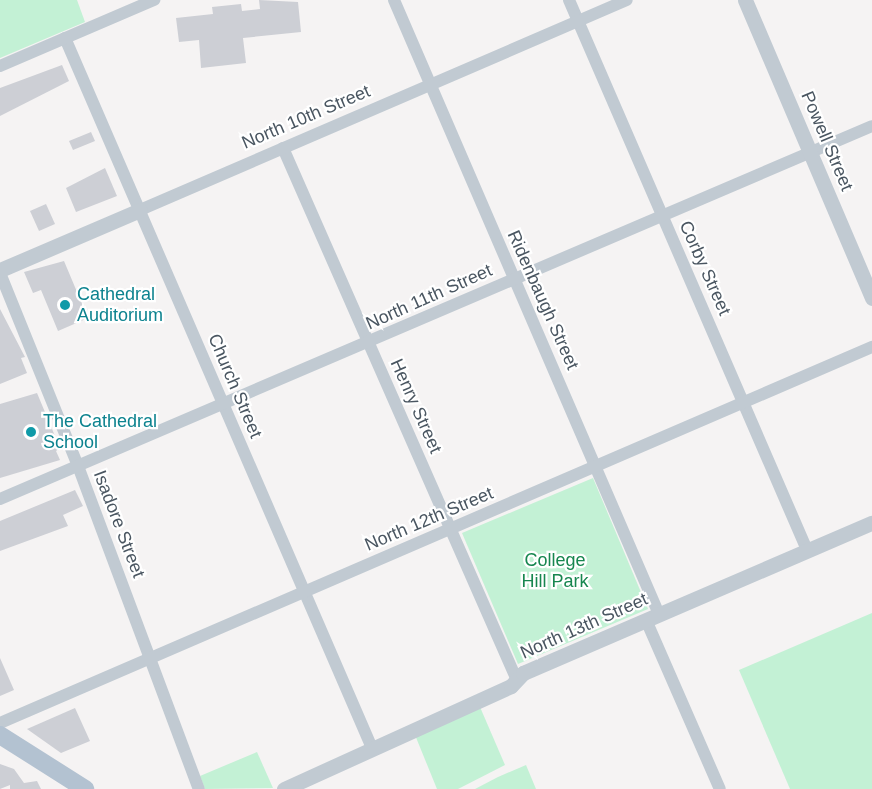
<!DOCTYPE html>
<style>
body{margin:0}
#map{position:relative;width:872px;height:789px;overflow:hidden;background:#f5f3f3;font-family:Helvetica,sans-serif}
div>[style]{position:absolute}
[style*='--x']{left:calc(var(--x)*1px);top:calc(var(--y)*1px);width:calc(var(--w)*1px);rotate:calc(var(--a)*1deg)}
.green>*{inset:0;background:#c3f1d5}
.building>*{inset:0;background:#cdcfd5}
.minor>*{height:12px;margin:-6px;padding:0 6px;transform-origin:6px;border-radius:6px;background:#c1cad2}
.tertiary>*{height:15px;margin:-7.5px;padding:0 7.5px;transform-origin:7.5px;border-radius:7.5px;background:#c1cad2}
.primary>*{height:18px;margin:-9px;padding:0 9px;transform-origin:9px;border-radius:9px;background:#b3c2d1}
.dots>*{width:16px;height:16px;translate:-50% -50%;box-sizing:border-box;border:3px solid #fff;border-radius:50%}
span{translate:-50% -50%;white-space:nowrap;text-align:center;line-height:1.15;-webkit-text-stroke:4.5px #fff;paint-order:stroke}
.street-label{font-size:18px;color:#4a5661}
.culture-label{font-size:18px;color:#0d838f}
.left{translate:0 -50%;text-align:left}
.park-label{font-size:18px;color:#17864f}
</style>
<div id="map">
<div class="green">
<div style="clip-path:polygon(0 0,77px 0,85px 22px,0 58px)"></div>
<div style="clip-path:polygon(593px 478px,648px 609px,518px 664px,462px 533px)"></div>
<div style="clip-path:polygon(872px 613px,872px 789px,790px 789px,739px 670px)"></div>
<div style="clip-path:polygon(480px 707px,505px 765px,458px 789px,437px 789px,415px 735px)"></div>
<div style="clip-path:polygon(257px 752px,273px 788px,205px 789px,200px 776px)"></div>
<div style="clip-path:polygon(526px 765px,536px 789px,475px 789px,498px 777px)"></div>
</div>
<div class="building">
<div style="clip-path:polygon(259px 0,298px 2px,301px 32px,243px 38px,246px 63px,201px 68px,199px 40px,179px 42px,176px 18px,213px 14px,212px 7px,241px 4px,242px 11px,260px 9px)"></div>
<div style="clip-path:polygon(62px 65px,69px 81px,0 116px,0 88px)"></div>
<div style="clip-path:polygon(91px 132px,95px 141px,73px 150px,69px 141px)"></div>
<div style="clip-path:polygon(105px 168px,117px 196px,76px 212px,66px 188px)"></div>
<div style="clip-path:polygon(46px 204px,55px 224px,39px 231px,30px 211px)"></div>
<div style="clip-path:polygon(64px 261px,88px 318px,58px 331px,41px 290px,33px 293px,24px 272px)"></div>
<div style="clip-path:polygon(0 309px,25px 357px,21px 358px,27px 373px,0 384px)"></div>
<div style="clip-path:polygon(37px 393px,60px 448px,56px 451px,60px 460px,0 478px,0 404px)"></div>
<div style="clip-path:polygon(75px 490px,83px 506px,63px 515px,68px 526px,0 551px,0 521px)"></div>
<div style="clip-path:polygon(0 658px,14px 690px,0 696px)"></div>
<div style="clip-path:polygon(75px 708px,90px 741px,61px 753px,27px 729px)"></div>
<div style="clip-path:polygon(0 764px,14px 769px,24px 783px,37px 781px,41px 789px,10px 789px,10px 785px,0 789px)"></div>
</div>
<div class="minor">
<div style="--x:394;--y:0;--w:669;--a:66.66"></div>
<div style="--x:569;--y:0;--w:599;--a:66.6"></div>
<div style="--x:65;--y:38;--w:774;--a:66.62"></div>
<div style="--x:0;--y:66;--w:168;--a:-23.2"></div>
<div style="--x:283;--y:148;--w:579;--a:66.27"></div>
<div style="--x:140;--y:210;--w:530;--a:-23.33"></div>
<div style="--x:0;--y:273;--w:208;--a:68"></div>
<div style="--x:78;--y:466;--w:345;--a:69.5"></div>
<div style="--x:0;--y:499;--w:948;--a:-23.16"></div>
<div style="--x:646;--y:620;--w:184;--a:66.4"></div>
<div style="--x:0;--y:723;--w:950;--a:-23.33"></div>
</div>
<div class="tertiary">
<div style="--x:745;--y:0;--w:324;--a:66.9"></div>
<div style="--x:0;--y:270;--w:152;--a:-23.2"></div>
<div style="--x:284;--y:789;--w:249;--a:-24.4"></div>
<div style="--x:511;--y:686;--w:18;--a:-47"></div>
<div style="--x:523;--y:673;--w:380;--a:-23.3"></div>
</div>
<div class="primary">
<div style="--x:0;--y:735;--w:101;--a:32.4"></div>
</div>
<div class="dots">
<div style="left:65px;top:305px;background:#0f9aa8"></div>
<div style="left:31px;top:432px;background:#0f9aa8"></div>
</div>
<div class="street-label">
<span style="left:306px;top:117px;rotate:-23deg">North 10th Street</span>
<span style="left:827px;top:141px;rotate:67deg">Powell Street</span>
<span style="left:705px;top:268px;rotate:66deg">Corby Street</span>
<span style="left:429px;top:297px;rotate:-24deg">North 11th Street</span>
<span style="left:543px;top:300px;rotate:66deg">Ridenbaugh Street</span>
<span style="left:235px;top:386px;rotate:67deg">Church Street</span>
<span style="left:416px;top:406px;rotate:66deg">Henry Street</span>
<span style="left:429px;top:519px;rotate:-23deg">North 12th Street</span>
<span style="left:119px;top:524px;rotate:69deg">Isadore Street</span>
<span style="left:584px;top:626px;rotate:-24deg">North 13th Street</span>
</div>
<div class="culture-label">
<span class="left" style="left:77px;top:305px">Cathedral<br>Auditorium</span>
<span class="left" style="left:43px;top:432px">The Cathedral<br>School</span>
</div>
<div class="park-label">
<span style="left:555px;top:571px">College<br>Hill Park</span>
</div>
</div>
